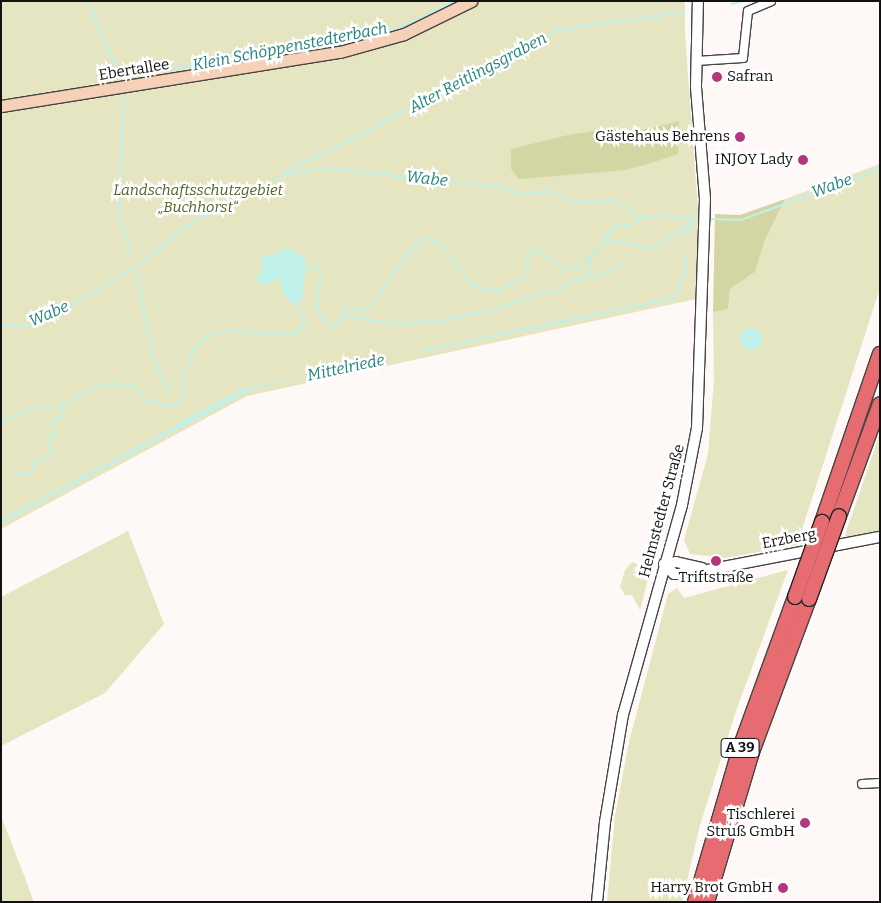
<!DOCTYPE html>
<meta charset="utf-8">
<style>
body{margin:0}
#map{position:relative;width:881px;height:903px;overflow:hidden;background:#fef8f6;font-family:Bitter,serif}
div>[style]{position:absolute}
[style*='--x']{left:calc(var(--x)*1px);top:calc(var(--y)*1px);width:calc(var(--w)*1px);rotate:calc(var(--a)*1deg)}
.green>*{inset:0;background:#e6e5c1}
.forest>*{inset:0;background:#d3d5a2}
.water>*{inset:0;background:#bff1ea}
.round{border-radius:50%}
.stream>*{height:2px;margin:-1px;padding:0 1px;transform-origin:1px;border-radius:1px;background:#bff1ea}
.roads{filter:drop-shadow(1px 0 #444) drop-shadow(-1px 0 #444) drop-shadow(0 1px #444) drop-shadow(0 -1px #444)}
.minor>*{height:8px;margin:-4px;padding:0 4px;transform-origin:4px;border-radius:4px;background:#fff}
.tertiary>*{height:10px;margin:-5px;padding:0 5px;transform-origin:5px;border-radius:5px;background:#fff}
.secondary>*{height:11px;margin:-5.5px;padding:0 5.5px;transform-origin:5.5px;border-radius:5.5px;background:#f7d0b8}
.motorway>*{height:14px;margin:-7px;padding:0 7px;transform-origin:7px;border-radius:7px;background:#e66c72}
.bridges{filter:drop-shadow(1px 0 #222) drop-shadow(-1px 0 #222) drop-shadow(0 1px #222) drop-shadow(0 -1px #222)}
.motorway-bridge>*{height:14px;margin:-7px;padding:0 7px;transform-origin:7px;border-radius:7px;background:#e66c72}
.dots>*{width:14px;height:14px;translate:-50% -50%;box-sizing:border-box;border:2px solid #fff;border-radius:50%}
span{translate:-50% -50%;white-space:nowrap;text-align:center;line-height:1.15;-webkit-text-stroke:5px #fff;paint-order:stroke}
.shield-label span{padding:1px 4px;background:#fff;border:1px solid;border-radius:4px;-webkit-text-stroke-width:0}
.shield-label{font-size:14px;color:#111;font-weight:700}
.street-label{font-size:15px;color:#111}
.poi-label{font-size:15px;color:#111}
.left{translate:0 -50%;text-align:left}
.right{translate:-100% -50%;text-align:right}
.park-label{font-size:15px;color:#526327;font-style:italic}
.water-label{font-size:16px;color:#22837c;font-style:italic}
.frame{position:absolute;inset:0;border:2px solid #111;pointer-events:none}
</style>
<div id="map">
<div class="green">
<div style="clip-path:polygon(1px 1px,685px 1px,685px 34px,698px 210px,696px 299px,247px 396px,1px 529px)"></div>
<div style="clip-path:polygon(880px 164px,880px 288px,797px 545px,725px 558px,690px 554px,684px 540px,708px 454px,714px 380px,713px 312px,728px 309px,730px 289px,755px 272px,765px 240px,785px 199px)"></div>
<div style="clip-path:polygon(880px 433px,880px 530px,846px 537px,845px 535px)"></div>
<div style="clip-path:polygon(128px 531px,164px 624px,105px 693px,1px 746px,1px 597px)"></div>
<div style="clip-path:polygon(632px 562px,651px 567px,640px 610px,632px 595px,625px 595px,620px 587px,625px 570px)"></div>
<div style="clip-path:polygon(788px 570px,736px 711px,700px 825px,682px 902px,607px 902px,615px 816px,629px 742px,668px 594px,677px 588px,684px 598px)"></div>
<div style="clip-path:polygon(1px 816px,25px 878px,34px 902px,1px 902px)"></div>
</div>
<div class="forest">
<div style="clip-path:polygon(679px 121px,678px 154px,648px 164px,625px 170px,519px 179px,511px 169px,511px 149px,568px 135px,610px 129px,639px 131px)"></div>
<div style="clip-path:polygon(785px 199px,765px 240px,755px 272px,730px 289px,728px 309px,713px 312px,715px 214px,740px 215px)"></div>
</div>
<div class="water">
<div style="clip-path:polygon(287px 248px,306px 258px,302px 301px,291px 303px,283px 293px,279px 277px,265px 286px,255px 278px,263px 271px,262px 256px,271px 256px)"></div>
<div class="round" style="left:740px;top:328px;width:22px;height:22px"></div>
<div style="clip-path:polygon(423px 350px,256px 387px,1px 523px,1px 520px,178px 425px,178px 421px,182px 421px,243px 389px)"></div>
</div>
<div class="stream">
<div style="--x:87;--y:1;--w:83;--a:65.9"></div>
<div style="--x:121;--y:77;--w:247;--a:-9.3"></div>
<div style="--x:365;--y:37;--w:49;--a:-16.6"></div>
<div style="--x:412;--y:23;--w:47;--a:-28.2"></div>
<div style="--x:732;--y:4;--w:11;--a:-15"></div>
<div style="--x:124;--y:96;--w:115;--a:92.5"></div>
<div style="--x:119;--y:211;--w:47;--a:75.1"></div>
<div style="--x:285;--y:173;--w:6;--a:-45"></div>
<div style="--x:289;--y:169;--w:65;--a:-25.4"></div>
<div style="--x:348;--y:141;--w:238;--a:-27.9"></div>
<div style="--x:558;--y:30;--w:128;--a:-8.1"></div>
<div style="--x:709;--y:219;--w:32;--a:2"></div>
<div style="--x:741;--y:220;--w:148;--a:-20.1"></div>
<div style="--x:687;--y:237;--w:20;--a:-81"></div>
<div style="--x:603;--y:242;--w:18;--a:-56"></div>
<div style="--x:613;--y:227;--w:19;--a:-9"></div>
<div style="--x:632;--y:224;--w:15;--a:-32"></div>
<div style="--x:305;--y:268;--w:11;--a:-5"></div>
<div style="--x:316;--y:267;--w:8;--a:50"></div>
<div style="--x:321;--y:273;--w:37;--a:98"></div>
<div style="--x:316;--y:310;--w:18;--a:49"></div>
<div style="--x:328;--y:324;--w:7;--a:16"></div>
<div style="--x:335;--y:326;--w:20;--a:-57"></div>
<div style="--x:346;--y:309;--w:16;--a:4"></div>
<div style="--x:362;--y:310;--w:16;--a:-35"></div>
<div style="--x:375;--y:301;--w:60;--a:-55.2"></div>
<div style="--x:409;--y:252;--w:22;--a:-43"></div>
<div style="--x:425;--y:237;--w:21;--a:29"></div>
<div style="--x:443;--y:247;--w:48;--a:52.7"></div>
<div style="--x:472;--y:285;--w:24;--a:17"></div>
<div style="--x:495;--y:292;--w:29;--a:-27"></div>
<div style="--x:521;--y:279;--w:12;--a:-59"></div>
<div style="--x:527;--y:269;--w:15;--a:-86"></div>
<div style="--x:528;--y:254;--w:9;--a:-41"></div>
<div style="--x:535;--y:248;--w:35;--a:35"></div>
<div style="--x:564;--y:268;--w:12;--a:9"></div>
<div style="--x:576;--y:270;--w:44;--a:-45"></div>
<div style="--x:607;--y:239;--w:40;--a:12"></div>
<div style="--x:646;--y:247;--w:10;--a:-6"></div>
<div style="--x:656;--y:246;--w:39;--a:-31"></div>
<div style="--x:137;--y:277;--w:82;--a:78.7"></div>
<div style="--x:153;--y:357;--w:39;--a:67"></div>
<div style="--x:589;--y:277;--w:17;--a:-10"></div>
<div style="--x:606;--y:274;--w:21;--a:-28"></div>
<div style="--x:340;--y:316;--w:62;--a:7.5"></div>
<div style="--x:401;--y:324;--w:41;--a:-4.2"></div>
<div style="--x:442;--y:321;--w:55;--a:-12.5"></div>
<div style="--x:496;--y:309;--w:48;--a:-19.6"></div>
<div style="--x:541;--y:293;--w:17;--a:-7"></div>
<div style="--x:558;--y:291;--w:19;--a:-35"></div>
<div style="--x:574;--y:280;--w:15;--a:-11"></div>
<div style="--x:589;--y:277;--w:18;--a:-87"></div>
<div style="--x:1;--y:325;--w:23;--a:2"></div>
<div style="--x:24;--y:326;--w:29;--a:-18"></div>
<div style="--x:52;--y:317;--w:99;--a:-31"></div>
<div style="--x:137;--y:266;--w:81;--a:-38"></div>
<div style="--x:201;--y:216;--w:22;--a:-10"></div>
<div style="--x:223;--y:212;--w:35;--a:-37"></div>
<div style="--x:251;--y:191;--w:37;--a:-26"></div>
<div style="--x:284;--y:175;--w:36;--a:-11"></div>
<div style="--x:319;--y:168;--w:179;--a:5.8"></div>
<div style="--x:497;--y:186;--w:27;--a:17"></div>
<div style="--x:523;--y:194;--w:25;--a:-7"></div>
<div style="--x:548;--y:191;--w:34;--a:21"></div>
<div style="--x:580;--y:203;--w:35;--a:-5"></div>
<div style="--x:615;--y:200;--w:31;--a:32"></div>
<div style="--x:641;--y:216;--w:61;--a:1.9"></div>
<div style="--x:422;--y:351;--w:258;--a:-11.9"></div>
<div style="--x:674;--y:298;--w:25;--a:-67"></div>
<div style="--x:684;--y:275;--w:21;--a:-85"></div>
<div style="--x:252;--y:388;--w:12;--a:-14"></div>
<div style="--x:1;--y:426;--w:5;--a:-68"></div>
<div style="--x:3;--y:421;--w:26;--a:-25"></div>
<div style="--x:27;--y:410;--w:35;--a:-8"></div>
<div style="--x:62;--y:405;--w:41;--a:-29.1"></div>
<div style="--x:98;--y:385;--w:14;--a:-8"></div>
<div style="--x:112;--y:383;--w:22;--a:8"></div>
<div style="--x:134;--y:386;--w:16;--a:52"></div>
<div style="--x:144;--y:399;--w:22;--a:18"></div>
<div style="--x:165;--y:406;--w:12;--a:-9"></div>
<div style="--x:177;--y:404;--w:13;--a:-58"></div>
<div style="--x:184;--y:393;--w:16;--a:-94"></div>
<div style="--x:183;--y:377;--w:31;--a:-68"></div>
<div style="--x:195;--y:348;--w:13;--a:-48"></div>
<div style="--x:204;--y:338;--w:21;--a:-19"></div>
<div style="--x:224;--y:331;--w:72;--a:2.4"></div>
<div style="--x:296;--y:334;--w:13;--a:-48"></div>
<div style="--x:305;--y:324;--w:26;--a:-113"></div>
<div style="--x:10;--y:474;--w:21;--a:3"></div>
<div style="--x:31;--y:475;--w:12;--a:-76"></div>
<div style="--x:34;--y:463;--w:19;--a:-21"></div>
<div style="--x:52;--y:456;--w:18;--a:-103"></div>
<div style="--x:48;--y:438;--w:10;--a:-24"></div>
<div style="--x:57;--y:434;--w:15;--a:-106"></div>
<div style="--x:53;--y:420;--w:11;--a:-22"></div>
<div style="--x:63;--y:416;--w:10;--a:-96"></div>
</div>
<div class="roads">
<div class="minor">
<div style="--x:696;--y:61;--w:47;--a:-3.7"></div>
<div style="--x:743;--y:58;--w:47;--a:-83.9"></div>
<div style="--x:748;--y:11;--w:25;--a:-23"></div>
<div style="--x:862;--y:784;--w:18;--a:-3"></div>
</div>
<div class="tertiary">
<div style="--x:664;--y:564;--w:14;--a:45"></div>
<div style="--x:674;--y:574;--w:13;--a:0"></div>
<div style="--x:687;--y:574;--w:197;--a:-10.9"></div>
<div style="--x:664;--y:564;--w:12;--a:-9"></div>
<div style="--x:676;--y:562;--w:27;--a:13"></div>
<div style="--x:597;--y:902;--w:80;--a:-84.3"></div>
<div style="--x:605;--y:822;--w:109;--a:-80.5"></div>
<div style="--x:623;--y:715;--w:218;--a:-74.3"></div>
<div style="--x:682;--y:505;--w:78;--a:-79"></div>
<div style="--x:697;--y:428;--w:229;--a:-88"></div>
<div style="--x:705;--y:199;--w:113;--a:-94.6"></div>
<div style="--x:696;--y:86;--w:85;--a:-88.7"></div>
</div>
<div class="secondary">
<div style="--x:1;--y:106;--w:343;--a:-9.1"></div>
<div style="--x:340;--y:52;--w:66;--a:-15.7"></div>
<div style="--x:404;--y:34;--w:75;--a:-26.2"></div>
</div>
<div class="motorway">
<div style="--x:839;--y:516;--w:119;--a:-69.9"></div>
<div style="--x:822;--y:522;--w:178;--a:-71"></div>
<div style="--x:695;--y:902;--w:160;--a:-73.7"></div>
<div style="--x:740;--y:748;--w:161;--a:-70"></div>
<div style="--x:707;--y:902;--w:157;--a:-73.3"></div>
<div style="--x:752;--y:752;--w:163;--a:-69.6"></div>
</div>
</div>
<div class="bridges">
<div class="motorway-bridge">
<div style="--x:795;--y:597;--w:80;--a:-70.2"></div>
<div style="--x:809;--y:599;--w:88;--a:-70.1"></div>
</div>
</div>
<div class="dots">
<div style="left:717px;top:77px;background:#b4367c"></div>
<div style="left:740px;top:137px;background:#b4367c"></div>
<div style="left:803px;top:160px;background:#b4367c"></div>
<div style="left:716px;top:561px;background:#b4367c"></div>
<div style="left:805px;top:823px;background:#b4367c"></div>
<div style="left:783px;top:888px;background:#b4367c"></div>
</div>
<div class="shield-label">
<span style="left:740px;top:748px">A 39</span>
</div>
<div class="street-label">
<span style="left:134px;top:70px;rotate:-9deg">Ebertallee</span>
<span style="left:662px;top:511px;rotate:-75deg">Helmstedter Straße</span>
<span style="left:789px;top:539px;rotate:-11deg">Erzberg</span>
</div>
<div class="poi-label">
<span class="left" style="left:727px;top:77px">Safran</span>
<span class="right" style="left:730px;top:137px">Gästehaus Behrens</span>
<span class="right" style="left:793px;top:160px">INJOY Lady</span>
<span style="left:716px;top:578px">Triftstraße</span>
<span class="right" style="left:795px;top:823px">Tischlerei<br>Struß GmbH</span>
<span class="right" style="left:773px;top:888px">Harry Brot GmbH</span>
</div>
<div class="park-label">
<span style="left:198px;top:199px">Landschaftsschutzgebiet<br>„Buchhorst“</span>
</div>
<div class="water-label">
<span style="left:290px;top:47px;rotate:-11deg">Klein Schöppenstedterbach</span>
<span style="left:478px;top:73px;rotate:-28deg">Alter Reitlingsgraben</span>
<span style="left:427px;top:179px;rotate:6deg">Wabe</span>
<span style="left:832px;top:186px;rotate:-20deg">Wabe</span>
<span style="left:49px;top:314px;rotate:-24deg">Wabe</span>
<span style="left:346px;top:368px;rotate:-12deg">Mittelriede</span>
</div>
<div class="frame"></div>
</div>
